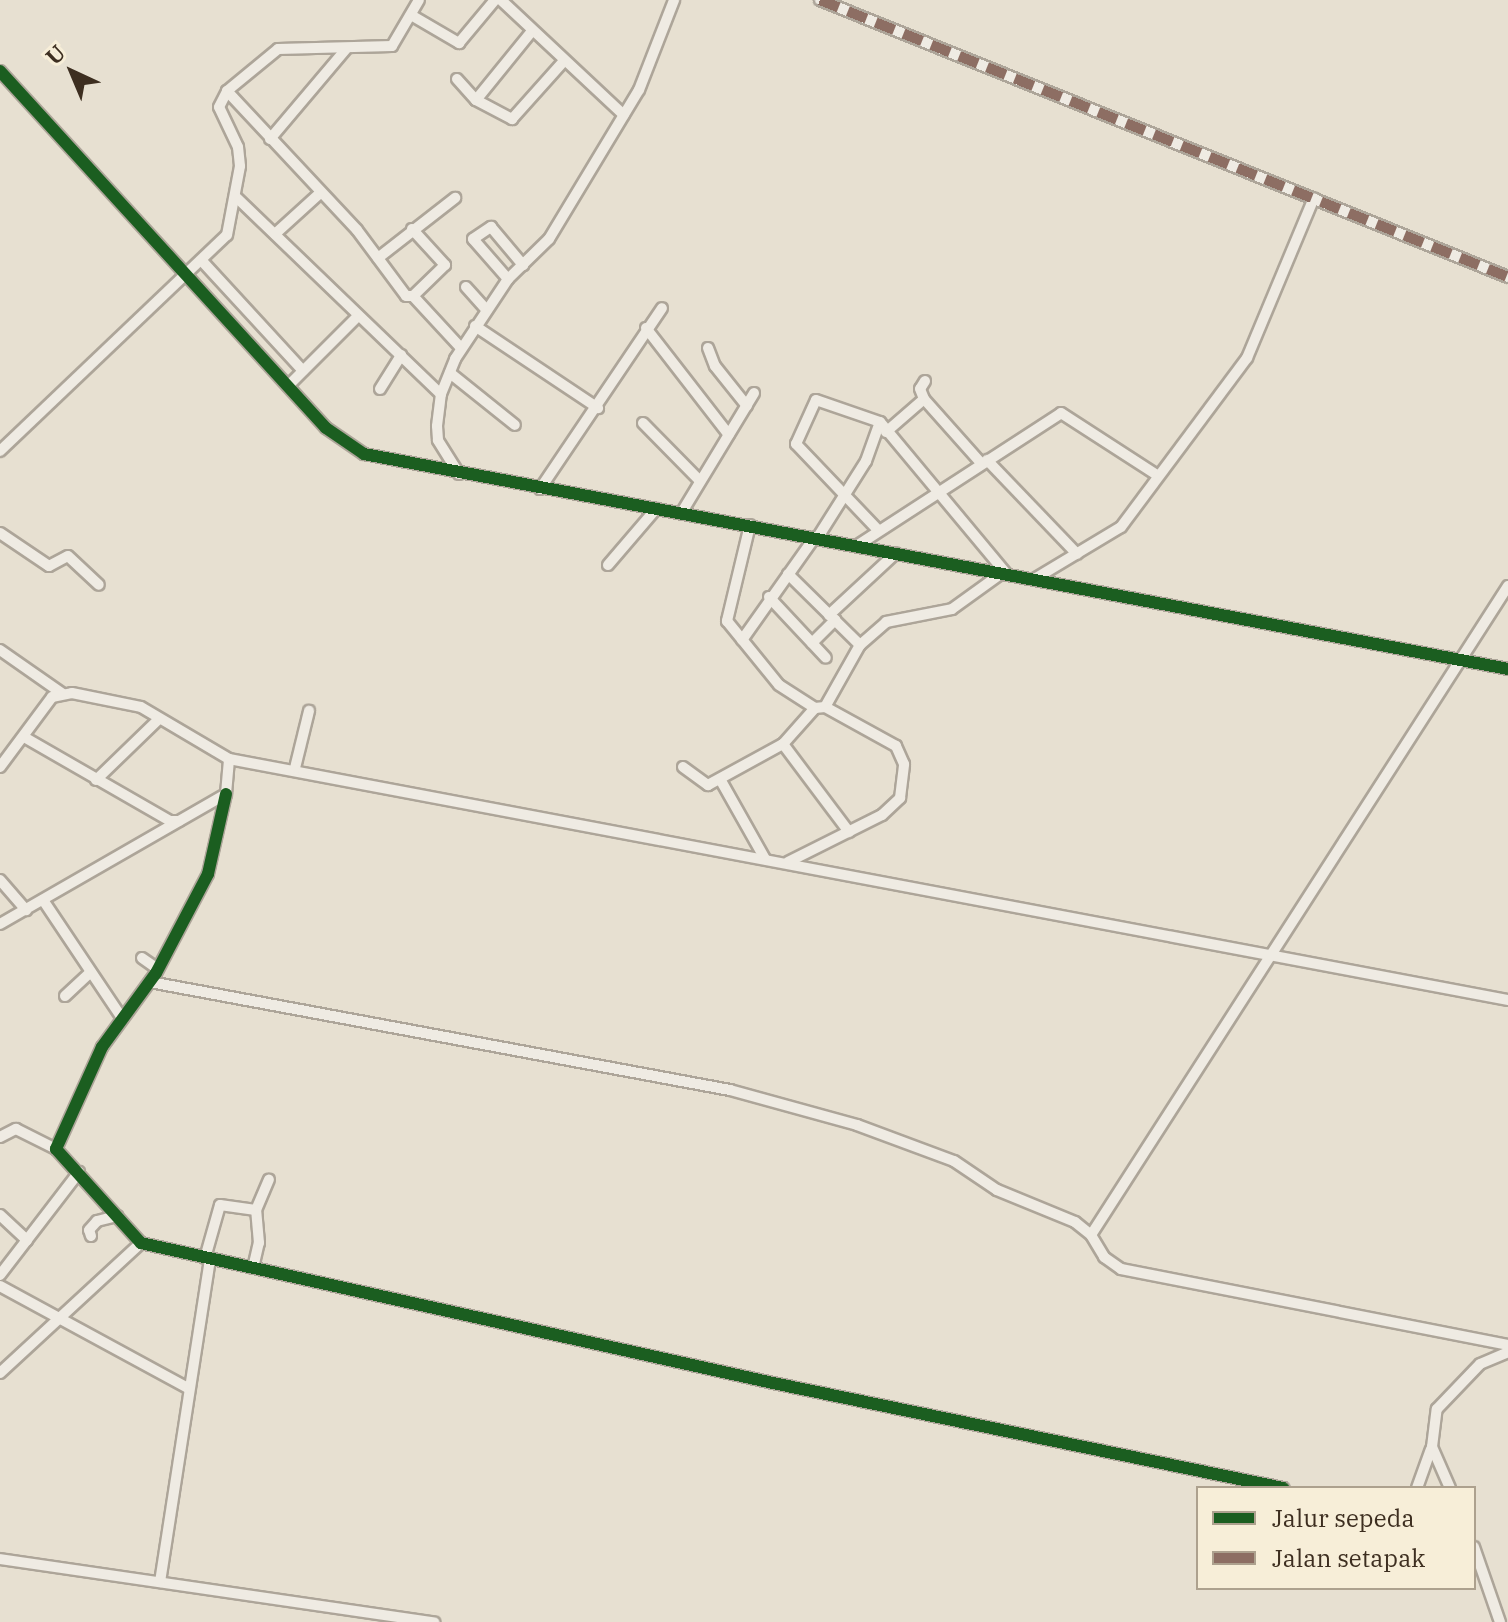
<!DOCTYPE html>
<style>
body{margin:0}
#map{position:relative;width:1508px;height:1622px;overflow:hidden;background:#e7e0d1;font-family:"IBM Plex Serif",serif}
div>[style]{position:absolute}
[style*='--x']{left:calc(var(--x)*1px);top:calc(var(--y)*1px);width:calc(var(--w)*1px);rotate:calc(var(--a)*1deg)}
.roads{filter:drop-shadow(2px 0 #ada599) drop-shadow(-2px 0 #ada599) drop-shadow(0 2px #ada599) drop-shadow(0 -2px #ada599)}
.minor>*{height:10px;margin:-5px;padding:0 5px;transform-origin:5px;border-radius:5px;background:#efebe3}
.quiet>*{height:10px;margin-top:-5px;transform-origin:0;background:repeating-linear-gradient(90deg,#8d6e63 0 20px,transparent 0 30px)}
.cycleway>*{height:12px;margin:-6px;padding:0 6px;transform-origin:6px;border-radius:6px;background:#1b5e20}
span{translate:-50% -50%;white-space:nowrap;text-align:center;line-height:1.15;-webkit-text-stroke:7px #f7eed8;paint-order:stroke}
.legend{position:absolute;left:1196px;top:1486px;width:280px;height:104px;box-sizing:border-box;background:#f7eed8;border:2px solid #ada18e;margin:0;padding:10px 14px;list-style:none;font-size:24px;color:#3d2e20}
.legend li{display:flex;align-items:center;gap:16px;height:40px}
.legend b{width:40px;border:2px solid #ada18e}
.north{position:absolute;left:32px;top:32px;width:80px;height:80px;-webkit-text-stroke:6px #f7eed8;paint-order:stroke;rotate:316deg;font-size:22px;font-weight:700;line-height:32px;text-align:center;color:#3d2e20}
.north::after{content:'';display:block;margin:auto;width:28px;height:36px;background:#3d2e20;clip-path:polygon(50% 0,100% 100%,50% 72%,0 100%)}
</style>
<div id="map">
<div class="roads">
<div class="minor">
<div style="--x:501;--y:0;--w:168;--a:43.1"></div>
<div style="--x:820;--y:0;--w:742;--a:21.93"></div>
<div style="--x:411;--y:15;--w:56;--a:30.3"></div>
<div style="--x:459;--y:43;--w:56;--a:-50.1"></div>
<div style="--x:0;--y:71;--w:483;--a:47.6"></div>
<div style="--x:326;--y:428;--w:46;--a:34.4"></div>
<div style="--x:364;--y:454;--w:1164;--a:10.64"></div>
<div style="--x:457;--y:79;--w:28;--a:48"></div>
<div style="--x:476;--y:100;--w:41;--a:27.8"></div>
<div style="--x:512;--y:119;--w:76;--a:-48.2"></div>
<div style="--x:227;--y:91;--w:190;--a:46.9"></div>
<div style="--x:357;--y:230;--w:82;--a:53.4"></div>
<div style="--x:406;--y:296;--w:7;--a:0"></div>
<div style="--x:413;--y:296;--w:71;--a:47.3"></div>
<div style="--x:476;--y:100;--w:89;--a:-50.9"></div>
<div style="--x:270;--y:139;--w:118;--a:-49.8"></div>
<div style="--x:237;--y:198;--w:283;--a:43.9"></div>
<div style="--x:412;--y:229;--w:49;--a:47.5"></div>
<div style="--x:445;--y:265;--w:45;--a:135.9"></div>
<div style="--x:275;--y:234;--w:61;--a:-42.3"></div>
<div style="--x:378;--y:258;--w:98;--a:-37.9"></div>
<div style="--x:202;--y:261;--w:149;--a:47.4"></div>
<div style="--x:508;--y:279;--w:53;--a:-131.2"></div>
<div style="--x:473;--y:239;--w:22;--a:-34"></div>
<div style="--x:491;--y:227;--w:50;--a:49.9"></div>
<div style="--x:466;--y:287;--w:31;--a:48"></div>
<div style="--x:475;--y:326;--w:148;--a:33.7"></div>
<div style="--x:646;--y:328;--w:135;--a:52.2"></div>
<div style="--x:708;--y:348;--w:19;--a:69"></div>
<div style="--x:715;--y:366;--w:51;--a:51.3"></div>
<div style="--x:450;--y:373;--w:83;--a:38.7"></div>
<div style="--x:925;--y:381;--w:9;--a:122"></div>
<div style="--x:920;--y:389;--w:11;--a:68"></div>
<div style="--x:924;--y:399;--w:86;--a:48.3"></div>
<div style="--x:288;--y:386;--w:99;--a:-45"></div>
<div style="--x:380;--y:389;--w:40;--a:-58"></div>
<div style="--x:643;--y:423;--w:80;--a:45.5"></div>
<div style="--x:886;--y:432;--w:50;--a:-41"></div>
<div style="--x:0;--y:451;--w:313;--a:-43.6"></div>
<div style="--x:227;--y:235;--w:70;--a:-79.3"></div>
<div style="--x:240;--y:166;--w:19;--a:-96"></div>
<div style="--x:238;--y:147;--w:44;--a:-115.4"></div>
<div style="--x:219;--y:107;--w:18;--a:-63"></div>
<div style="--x:227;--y:91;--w:66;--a:-39.5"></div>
<div style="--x:278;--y:49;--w:114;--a:-1.5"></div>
<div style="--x:392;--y:46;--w:53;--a:-59.6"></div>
<div style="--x:987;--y:460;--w:130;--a:46.2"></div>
<div style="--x:459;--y:474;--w:40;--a:-122"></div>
<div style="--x:438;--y:440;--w:14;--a:-94"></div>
<div style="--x:437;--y:426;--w:32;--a:-83"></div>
<div style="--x:441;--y:394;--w:38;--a:-68"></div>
<div style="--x:455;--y:359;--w:96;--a:-56.5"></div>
<div style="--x:508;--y:279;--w:57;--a:-44.3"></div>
<div style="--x:549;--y:239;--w:174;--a:-58.9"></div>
<div style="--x:639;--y:90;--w:97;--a:-68.7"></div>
<div style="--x:540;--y:489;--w:218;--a:-56"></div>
<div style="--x:682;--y:512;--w:139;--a:-58.8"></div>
<div style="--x:750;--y:525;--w:99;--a:103.5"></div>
<div style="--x:727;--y:621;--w:82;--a:50.9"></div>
<div style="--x:779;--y:685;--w:43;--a:32.6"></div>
<div style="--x:815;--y:708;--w:10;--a:-6"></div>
<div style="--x:878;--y:530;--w:119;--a:-133.6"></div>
<div style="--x:796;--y:444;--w:48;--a:-65.6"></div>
<div style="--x:816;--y:400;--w:68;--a:19"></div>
<div style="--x:880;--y:422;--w:197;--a:50.2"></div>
<div style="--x:0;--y:533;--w:59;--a:34"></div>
<div style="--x:49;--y:566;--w:21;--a:-28"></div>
<div style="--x:68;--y:556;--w:42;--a:43.1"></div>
<div style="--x:818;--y:537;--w:90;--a:-57.7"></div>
<div style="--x:866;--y:461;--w:41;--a:-70.3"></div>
<div style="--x:858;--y:545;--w:242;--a:-33"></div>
<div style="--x:1061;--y:413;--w:114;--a:32.9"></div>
<div style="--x:608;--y:565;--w:74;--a:-49.4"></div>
<div style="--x:788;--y:574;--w:101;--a:44.6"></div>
<div style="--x:1036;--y:578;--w:99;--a:-31"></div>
<div style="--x:1121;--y:527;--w:211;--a:-53.3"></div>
<div style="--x:1247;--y:358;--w:173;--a:-67.3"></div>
<div style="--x:1508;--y:586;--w:771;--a:122.72"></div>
<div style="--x:1091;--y:1235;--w:26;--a:59"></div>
<div style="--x:1104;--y:1257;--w:21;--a:35"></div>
<div style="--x:1121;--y:1269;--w:394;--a:11.1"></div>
<div style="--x:769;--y:597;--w:83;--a:46.9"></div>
<div style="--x:829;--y:615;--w:91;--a:-42.8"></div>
<div style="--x:742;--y:640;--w:126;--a:-54.7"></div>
<div style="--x:812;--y:643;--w:33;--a:-45"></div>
<div style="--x:0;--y:650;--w:77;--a:34.9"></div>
<div style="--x:24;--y:737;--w:168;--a:29.9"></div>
<div style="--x:170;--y:821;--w:9;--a:0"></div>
<div style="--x:783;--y:744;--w:110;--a:53.1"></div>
<div style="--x:0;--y:767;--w:87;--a:-53.4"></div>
<div style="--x:52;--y:697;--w:20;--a:-11"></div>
<div style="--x:72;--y:693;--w:70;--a:11.5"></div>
<div style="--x:141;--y:707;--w:102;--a:30.6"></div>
<div style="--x:229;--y:759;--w:1302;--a:10.67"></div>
<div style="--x:683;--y:767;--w:31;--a:36"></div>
<div style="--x:708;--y:785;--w:85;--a:-28.7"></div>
<div style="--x:783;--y:744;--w:48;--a:-48.4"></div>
<div style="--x:295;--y:768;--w:59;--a:-76.2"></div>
<div style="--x:720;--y:779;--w:92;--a:60.6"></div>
<div style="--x:96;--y:780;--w:88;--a:-44.1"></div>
<div style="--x:226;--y:794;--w:82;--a:102.7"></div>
<div style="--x:208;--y:874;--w:112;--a:117.7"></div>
<div style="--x:156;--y:973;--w:92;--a:126.1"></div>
<div style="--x:102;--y:1047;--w:112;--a:114.3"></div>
<div style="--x:56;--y:1149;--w:127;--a:47.9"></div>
<div style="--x:141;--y:1243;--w:647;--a:12.49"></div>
<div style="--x:773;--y:1383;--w:521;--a:11.63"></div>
<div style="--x:788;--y:862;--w:105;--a:-26.6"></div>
<div style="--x:882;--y:815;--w:25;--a:-43"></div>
<div style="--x:900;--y:798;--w:34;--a:-83"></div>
<div style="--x:904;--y:764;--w:20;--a:-114"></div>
<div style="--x:896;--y:746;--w:81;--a:-151.2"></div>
<div style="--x:825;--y:707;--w:71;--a:-60.6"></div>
<div style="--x:860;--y:645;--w:35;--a:-41"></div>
<div style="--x:886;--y:622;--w:67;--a:-11.1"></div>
<div style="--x:952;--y:609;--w:62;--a:-35.8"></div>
<div style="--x:0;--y:880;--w:40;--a:49"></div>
<div style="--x:43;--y:900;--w:142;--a:56.2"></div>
<div style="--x:0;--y:924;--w:261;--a:-29.9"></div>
<div style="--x:226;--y:794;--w:35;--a:-85"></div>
<div style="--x:142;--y:958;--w:19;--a:35"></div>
<div style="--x:150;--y:982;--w:590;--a:10.55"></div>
<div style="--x:730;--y:1090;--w:132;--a:15.4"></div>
<div style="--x:857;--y:1125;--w:103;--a:20.4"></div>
<div style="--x:954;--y:1161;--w:52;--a:34"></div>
<div style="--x:997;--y:1190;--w:84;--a:22.3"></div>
<div style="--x:1075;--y:1222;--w:21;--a:39"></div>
<div style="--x:65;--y:996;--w:35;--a:-43"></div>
<div style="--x:0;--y:1137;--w:18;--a:-27"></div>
<div style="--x:16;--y:1129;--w:45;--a:26.6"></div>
<div style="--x:0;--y:1215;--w:37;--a:43"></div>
<div style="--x:91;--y:1236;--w:6;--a:-108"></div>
<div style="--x:89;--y:1230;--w:12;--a:-48"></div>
<div style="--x:97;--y:1221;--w:21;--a:-14"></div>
<div style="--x:205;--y:1258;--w:55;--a:-74.2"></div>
<div style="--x:220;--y:1205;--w:36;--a:8"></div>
<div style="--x:253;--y:1268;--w:26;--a:-77"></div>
<div style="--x:259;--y:1243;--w:33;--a:-95"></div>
<div style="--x:256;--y:1210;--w:33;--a:-67"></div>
<div style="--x:0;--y:1275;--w:130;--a:-52.5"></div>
<div style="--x:0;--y:1286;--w:214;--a:28.5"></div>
<div style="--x:0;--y:1373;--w:192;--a:-42.7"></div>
<div style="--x:1417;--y:1488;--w:41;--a:-70.3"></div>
<div style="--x:1450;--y:1488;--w:45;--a:-113.7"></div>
<div style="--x:1432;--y:1447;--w:38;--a:-83"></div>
<div style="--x:1437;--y:1409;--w:62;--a:-46.3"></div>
<div style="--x:1480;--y:1364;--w:30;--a:-23"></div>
<div style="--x:1474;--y:1547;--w:79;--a:70.9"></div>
<div style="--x:0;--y:1559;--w:439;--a:8.3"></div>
<div style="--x:160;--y:1582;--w:326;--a:-81.2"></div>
</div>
</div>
<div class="quiet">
<div style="--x:820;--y:0;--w:742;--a:21.93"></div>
</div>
<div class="cycleway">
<div style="--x:0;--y:71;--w:483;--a:47.6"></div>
<div style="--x:326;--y:428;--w:46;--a:34.4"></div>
<div style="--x:364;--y:454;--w:1164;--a:10.64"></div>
<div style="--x:226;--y:794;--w:82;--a:102.7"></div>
<div style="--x:208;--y:874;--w:112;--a:117.7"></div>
<div style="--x:156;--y:973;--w:92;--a:126.1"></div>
<div style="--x:102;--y:1047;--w:112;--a:114.3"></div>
<div style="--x:56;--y:1149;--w:127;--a:47.9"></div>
<div style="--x:141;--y:1243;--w:647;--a:12.49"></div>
<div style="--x:773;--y:1383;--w:521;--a:11.63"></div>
</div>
<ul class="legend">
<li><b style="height:10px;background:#1b5e20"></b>Jalur sepeda</li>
<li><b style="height:10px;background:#8d6e63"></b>Jalan setapak</li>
</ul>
<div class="north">U</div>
</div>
